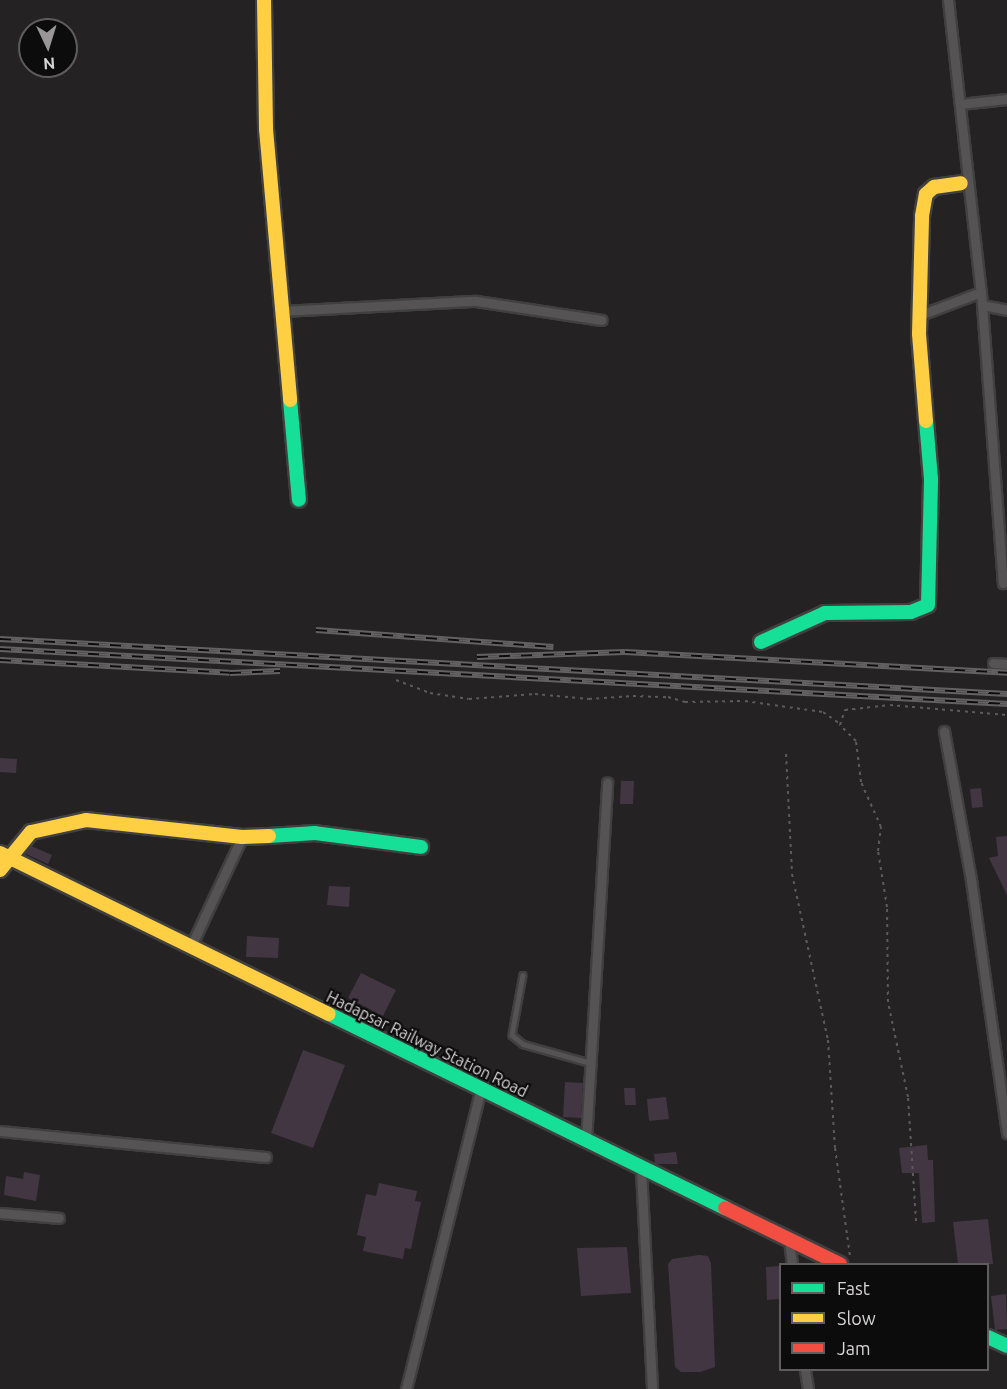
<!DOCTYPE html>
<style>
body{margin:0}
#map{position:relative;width:1007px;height:1389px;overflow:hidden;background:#242223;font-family:Ubuntu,sans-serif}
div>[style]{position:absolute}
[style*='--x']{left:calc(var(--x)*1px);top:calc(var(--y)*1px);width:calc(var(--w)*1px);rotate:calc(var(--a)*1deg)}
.building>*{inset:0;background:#423642}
.path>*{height:2px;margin-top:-1px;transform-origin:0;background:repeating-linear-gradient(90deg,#5c5a5b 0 3px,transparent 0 7.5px)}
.roads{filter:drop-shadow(2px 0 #414041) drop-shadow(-2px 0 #414041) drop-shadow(0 2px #414041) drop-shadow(0 -2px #414041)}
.lane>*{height:4.5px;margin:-2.25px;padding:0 2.25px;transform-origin:2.25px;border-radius:2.25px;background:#555354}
.street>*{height:9px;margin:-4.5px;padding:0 4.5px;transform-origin:4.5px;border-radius:4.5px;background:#555354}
.fast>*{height:14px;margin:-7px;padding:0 7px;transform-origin:7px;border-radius:7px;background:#16e098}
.slow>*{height:14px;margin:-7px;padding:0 7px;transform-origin:7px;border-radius:7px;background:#ffcf43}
.jam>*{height:14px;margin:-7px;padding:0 7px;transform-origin:7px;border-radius:7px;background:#f24e42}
.rail>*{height:6px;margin-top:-3px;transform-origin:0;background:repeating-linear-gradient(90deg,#0d0c0d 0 11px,#636162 0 22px);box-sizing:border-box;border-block:2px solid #636162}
span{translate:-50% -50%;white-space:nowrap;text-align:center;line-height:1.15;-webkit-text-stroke:4.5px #0d0c0d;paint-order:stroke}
.street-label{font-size:16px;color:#d7d4d6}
.legend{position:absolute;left:779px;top:1263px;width:210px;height:108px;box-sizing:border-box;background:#0d0c0d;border:2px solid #5e5c5d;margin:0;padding:8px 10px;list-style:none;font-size:18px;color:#d7d4d6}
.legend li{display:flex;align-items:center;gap:12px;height:30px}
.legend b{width:30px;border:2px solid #5e5c5d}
.north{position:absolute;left:18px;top:18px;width:60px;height:60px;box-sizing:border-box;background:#0d0c0d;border:2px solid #5e5c5d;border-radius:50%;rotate:176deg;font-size:16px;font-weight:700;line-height:24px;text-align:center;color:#d7d4d6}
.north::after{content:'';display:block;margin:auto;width:21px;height:27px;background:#989697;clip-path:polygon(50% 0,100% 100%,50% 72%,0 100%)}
</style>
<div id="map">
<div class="building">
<div style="clip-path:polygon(0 758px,17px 759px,16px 773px,0 772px)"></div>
<div style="clip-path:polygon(621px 781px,634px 781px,633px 804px,620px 804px)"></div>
<div style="clip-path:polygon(981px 788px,983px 807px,972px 808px,970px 789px)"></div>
<div style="clip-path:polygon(1007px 836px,1007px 895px,989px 858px,998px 856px,996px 837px)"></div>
<div style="clip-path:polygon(31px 846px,52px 855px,48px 864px,26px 854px)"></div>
<div style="clip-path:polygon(329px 886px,350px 887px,349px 907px,327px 905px)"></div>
<div style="clip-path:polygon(247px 936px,279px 938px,278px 958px,246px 957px)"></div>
<div style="clip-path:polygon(361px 973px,396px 990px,383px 1016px,348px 998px)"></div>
<div style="clip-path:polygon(303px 1050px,345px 1065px,313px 1148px,271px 1133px)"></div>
<div style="clip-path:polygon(565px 1082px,583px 1083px,581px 1118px,563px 1117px)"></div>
<div style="clip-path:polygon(624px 1088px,635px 1088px,636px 1105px,625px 1105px)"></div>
<div style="clip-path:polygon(666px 1097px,669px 1119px,649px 1121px,647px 1099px)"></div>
<div style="clip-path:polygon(927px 1145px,928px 1160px,933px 1160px,935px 1222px,922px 1223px,919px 1173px,902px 1173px,899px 1148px)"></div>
<div style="clip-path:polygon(676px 1152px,678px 1164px,655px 1164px,654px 1154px)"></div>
<div style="clip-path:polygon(24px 1172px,40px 1175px,36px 1201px,4px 1195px,6px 1176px,23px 1179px)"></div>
<div style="clip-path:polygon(379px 1183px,417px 1191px,415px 1201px,421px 1202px,411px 1249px,405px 1248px,403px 1259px,363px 1251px,366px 1237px,357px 1235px,366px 1194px,376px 1196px)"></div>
<div style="clip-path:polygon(988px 1219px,993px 1264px,958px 1264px,953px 1222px)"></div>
<div style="clip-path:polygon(627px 1247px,631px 1293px,581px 1296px,577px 1248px)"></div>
<div style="clip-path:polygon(699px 1255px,708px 1256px,711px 1263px,715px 1367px,700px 1372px,681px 1372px,675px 1367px,668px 1264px,672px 1259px)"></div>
<div style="clip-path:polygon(780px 1266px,780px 1299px,767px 1300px,766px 1267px)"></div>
<div style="clip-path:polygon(1006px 1294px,1007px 1329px,995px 1330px,991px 1296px)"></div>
</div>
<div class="path">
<div style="--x:396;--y:680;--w:36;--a:21"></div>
<div style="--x:430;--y:693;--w:39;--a:9"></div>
<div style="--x:469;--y:699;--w:66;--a:-4.3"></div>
<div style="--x:535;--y:694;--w:54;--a:5.3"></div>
<div style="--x:589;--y:699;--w:44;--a:-3.9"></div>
<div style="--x:633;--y:696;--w:35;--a:2"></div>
<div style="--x:668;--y:697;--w:18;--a:16"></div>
<div style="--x:685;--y:702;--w:60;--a:-1"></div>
<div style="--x:745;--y:701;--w:79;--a:8"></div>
<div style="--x:823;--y:712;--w:21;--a:35"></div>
<div style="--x:786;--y:754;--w:120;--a:87.1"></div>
<div style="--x:792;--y:874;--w:170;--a:77.8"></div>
<div style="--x:828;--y:1040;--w:108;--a:86.3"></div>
<div style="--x:835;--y:1148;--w:109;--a:82.1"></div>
<div style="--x:916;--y:1221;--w:124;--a:-93.7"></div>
<div style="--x:908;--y:1097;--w:97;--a:-101.9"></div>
<div style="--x:888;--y:1002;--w:95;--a:-90.6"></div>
<div style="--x:887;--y:907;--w:57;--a:-99.1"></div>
<div style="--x:878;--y:851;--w:24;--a:-83"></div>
<div style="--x:881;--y:827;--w:49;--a:-114"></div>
<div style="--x:861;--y:782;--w:41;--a:-97"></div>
<div style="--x:856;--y:741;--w:23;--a:-135"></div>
<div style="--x:840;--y:725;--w:16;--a:-72"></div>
<div style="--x:845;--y:710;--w:45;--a:-6.3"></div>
<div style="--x:890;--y:705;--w:117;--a:4.9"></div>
</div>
<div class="roads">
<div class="lane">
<div style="--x:523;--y:975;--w:61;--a:100.4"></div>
<div style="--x:512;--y:1035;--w:14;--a:39"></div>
<div style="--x:523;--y:1044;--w:71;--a:15.6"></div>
</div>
<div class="street">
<div style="--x:948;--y:0;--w:307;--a:83.6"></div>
<div style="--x:982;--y:305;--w:279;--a:85.7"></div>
<div style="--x:960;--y:104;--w:47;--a:-6.1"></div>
<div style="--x:982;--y:305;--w:25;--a:11"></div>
<div style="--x:282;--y:311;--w:194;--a:-3"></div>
<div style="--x:476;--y:301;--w:127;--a:8.6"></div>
<div style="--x:920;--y:315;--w:65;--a:-20.7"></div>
<div style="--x:993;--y:663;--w:14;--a:4"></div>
<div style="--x:944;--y:731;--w:151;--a:79.7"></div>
<div style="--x:971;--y:880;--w:256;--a:81.9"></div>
<div style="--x:191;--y:946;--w:120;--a:-64.9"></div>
<div style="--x:0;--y:1131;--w:267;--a:5.6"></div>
<div style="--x:586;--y:1140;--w:358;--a:-86.6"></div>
<div style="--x:641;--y:1170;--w:219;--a:87.1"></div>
<div style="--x:0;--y:1213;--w:59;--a:4.8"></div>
<div style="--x:789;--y:1240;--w:24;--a:83"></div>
<div style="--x:805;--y:1370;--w:19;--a:81"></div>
<div style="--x:406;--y:1389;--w:309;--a:-76"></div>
</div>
<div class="fast">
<div style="--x:290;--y:400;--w:100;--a:84.9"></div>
<div style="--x:761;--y:642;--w:70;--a:-24.4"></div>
<div style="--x:825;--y:613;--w:86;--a:-0.7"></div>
<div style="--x:911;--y:612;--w:18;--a:-22"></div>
<div style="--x:928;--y:605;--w:126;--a:-88.6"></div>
<div style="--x:931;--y:479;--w:58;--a:-94.9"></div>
<div style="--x:269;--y:836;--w:46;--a:-3.7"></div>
<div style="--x:315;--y:833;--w:107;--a:7.5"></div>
<div style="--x:329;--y:1014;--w:441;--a:26.1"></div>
<div style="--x:988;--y:1337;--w:21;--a:25"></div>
</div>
<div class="slow">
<div style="--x:264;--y:0;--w:129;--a:89.1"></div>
<div style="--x:266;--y:129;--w:272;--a:84.9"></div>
<div style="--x:926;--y:421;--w:87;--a:-94.6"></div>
<div style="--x:919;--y:334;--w:118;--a:-88.5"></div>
<div style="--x:922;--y:216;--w:22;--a:-80"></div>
<div style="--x:926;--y:194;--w:11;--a:-41"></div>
<div style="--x:934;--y:187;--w:27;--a:-8"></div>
<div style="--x:0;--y:853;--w:366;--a:26.1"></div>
<div style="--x:0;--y:870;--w:49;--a:-50.8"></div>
<div style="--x:31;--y:832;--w:56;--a:-12.3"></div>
<div style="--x:86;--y:820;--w:157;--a:6.2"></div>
<div style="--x:242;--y:837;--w:27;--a:-2"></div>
</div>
<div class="jam">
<div style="--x:725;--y:1208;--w:128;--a:26"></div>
</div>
</div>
<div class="rail">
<div style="--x:316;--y:630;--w:238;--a:4.1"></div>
<div style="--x:0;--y:639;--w:1009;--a:3.13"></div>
<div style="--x:0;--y:649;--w:1009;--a:3.13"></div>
<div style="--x:477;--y:657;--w:148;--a:-1.9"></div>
<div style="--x:625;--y:652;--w:383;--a:3.1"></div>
<div style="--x:0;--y:660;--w:230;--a:3.2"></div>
<div style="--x:230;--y:673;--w:50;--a:-2.3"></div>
</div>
<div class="street-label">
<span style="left:427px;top:1044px;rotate:26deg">Hadapsar Railway Station Road</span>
</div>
<ul class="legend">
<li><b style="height:8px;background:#16e098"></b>Fast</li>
<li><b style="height:8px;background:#ffcf43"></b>Slow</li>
<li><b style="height:8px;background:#f24e42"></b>Jam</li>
</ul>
<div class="north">N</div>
</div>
